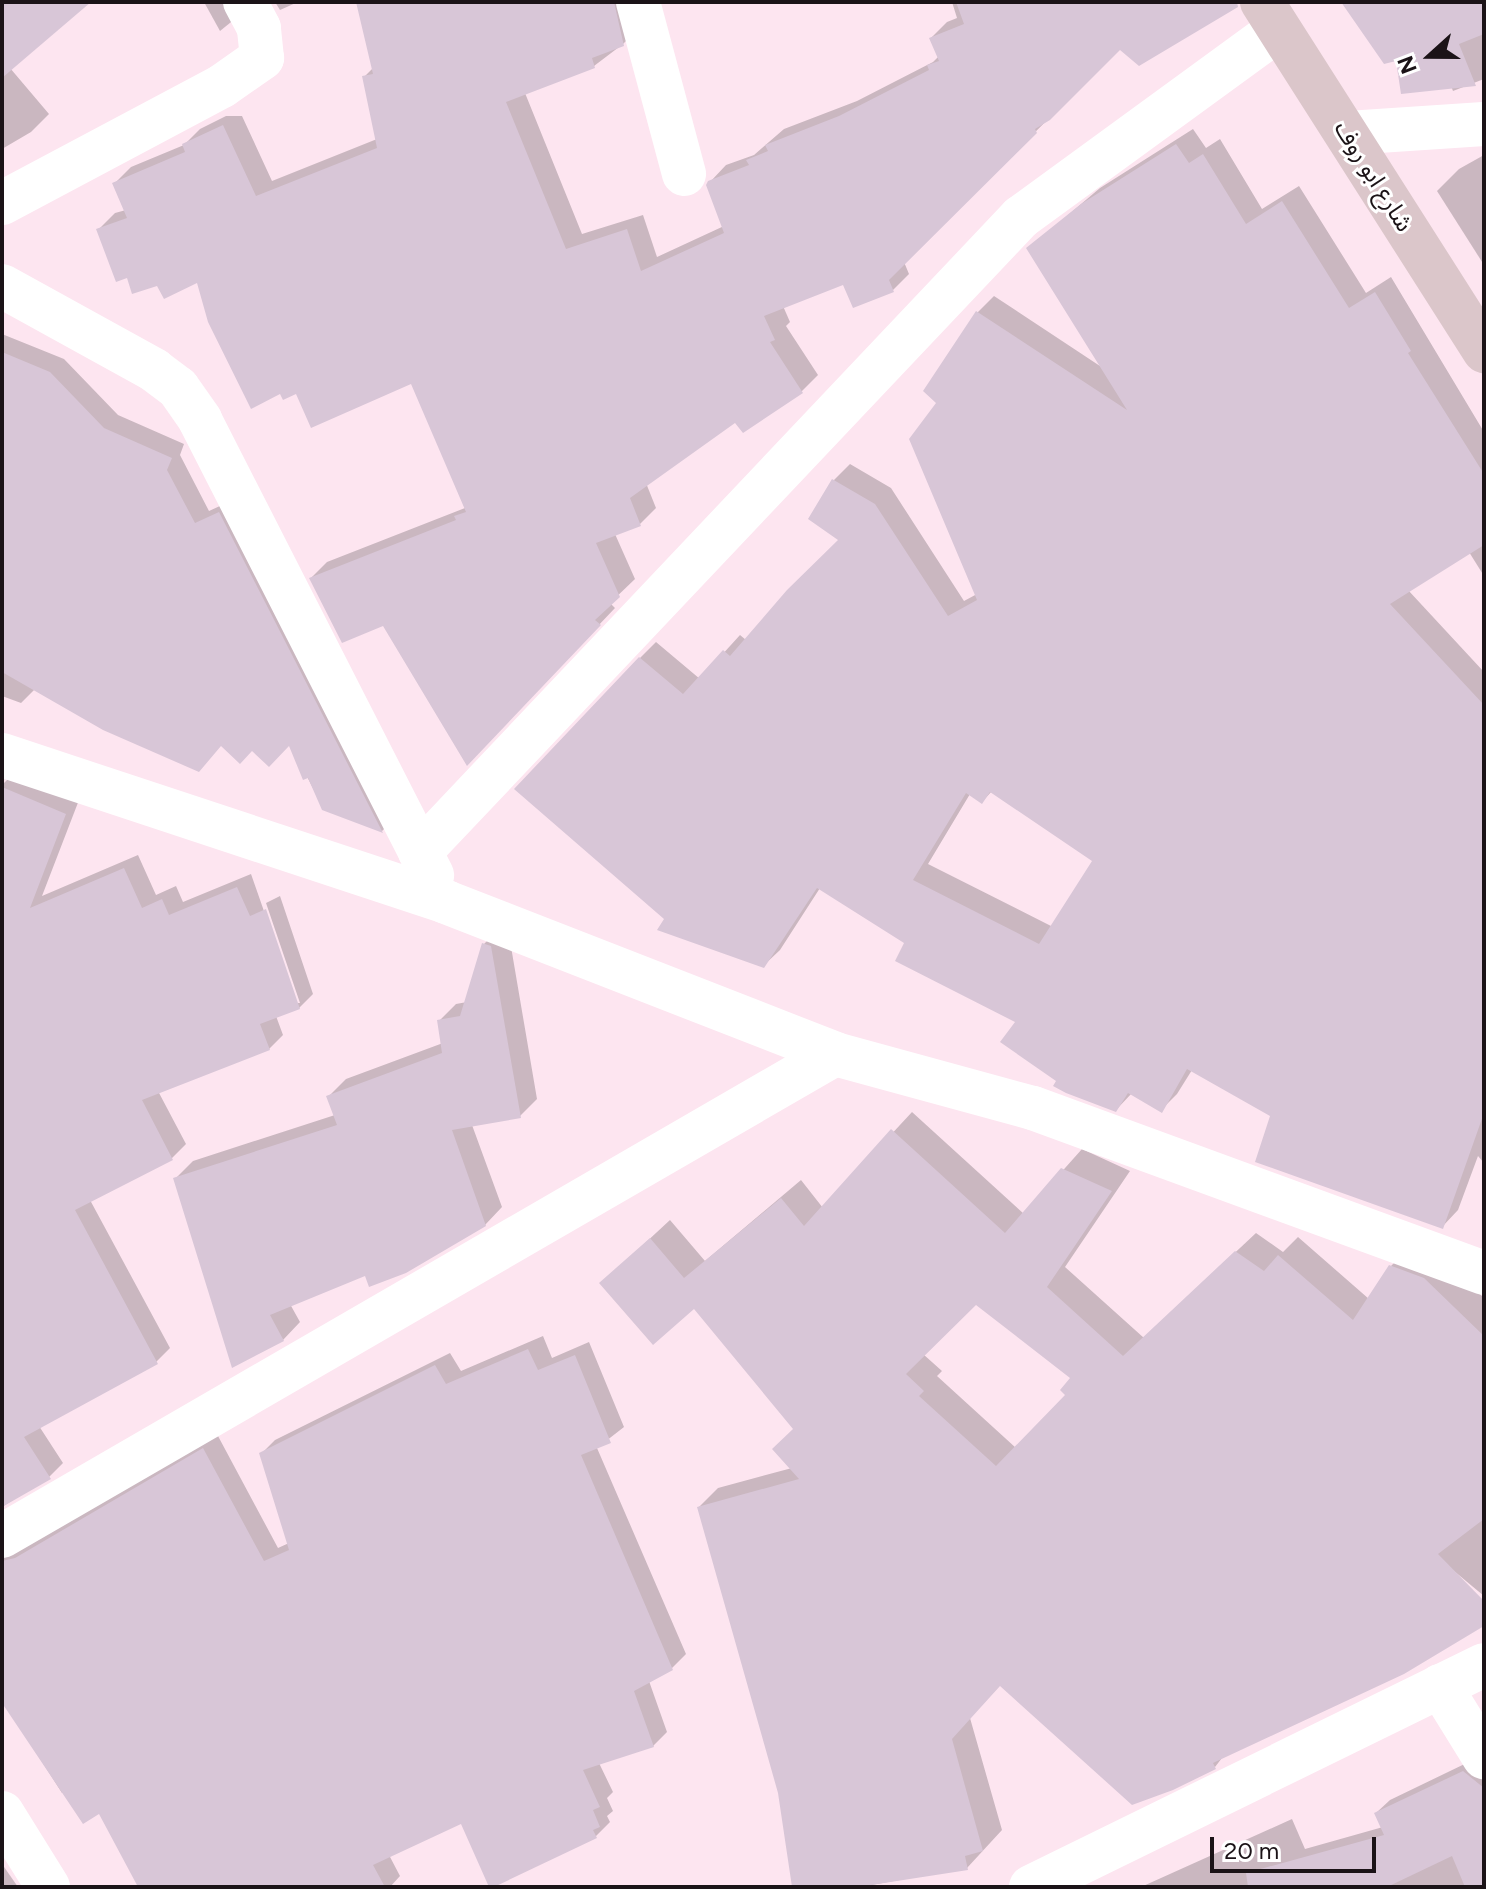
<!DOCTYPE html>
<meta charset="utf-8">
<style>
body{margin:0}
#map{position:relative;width:1486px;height:1889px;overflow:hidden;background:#fde5f0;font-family:Figtree,"Noto Sans Arabic",sans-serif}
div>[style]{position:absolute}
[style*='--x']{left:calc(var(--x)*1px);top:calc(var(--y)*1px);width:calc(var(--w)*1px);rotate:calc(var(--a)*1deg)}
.shadow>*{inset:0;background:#0003}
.building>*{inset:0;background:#d8c6d7}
.street>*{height:44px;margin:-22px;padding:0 22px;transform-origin:22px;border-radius:22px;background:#fff}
.secondary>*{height:44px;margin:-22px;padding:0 22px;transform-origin:22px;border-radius:22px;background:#dbc6ca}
span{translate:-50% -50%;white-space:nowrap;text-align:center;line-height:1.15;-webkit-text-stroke:6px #fff;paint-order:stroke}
.street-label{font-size:24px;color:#1b1317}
.frame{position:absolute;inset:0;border:4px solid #1b1317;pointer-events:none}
.north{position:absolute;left:1390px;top:16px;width:80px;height:80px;-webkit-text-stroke:6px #fff;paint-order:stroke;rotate:249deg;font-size:22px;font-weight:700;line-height:32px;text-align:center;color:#1b1317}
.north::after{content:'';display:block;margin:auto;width:28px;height:36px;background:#1b1317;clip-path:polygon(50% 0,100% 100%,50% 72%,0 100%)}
.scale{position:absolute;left:1210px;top:1837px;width:166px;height:36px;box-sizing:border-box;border:4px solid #1b1317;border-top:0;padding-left:10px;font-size:24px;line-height:28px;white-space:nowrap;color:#1b1317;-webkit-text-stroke:6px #fff;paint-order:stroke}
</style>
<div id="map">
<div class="shadow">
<div style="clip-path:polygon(15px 2px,88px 2px,10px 68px,49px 114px,31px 132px,2px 149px,2px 21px)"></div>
<div style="clip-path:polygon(204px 2px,243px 2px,246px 10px,220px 31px)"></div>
<div style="clip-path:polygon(275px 2px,298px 2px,280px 10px)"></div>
<div style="clip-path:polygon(358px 2px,634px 2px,639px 28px,623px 44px,594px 66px,525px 93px,582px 234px,643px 215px,657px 257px,724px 226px,710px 182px,726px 165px,754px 155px,784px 129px,857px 101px,933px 62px,939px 56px,931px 38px,947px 22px,957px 18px,952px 2px,1229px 2px,1120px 48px,904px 262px,909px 274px,893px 290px,844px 283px,783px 306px,790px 322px,786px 326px,818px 375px,802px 391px,743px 430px,735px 421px,646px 483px,656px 508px,640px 524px,615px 534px,635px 579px,610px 603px,615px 608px,483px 747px,384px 624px,311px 578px,327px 562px,465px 508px,412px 382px,297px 391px,198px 280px,159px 283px,129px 275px,99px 229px,115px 213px,126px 210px,115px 183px,131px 167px,184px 145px,200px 129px,226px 116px,242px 116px,272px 181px,377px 139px,364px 77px,374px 67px)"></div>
<div style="clip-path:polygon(1344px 2px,1484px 2px,1484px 79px,1453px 91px,1451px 86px,1397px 58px)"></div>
<div style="clip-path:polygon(evenodd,1193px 129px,1206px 148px,1220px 139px,1262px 209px,1299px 186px,1366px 293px,1391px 277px,1484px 432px,1484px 576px,1469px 552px,1408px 590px,1484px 672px,1484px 1163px,1478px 1156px,1458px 1210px,1442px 1227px,1273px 1115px,1192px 1070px,1177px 1094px,1161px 1110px,1132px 1093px,1116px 1110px,1059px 1080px,1018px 1021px,906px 942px,820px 888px,780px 950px,763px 966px,667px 918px,640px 658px,656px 642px,700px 679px,740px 635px,746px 640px,841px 539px,834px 480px,850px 464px,891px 488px,964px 601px,977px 594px,938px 402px,926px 391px,978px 312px,994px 296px,1103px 368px,1028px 249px,1100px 188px,1193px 129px,992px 791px,1095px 861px,1053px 927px,928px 864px,970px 794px,982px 802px,992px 791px)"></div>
<div style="clip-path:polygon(1484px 155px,1484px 265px,1437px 191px,1459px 169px)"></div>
<div style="clip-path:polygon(2px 334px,64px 359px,118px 415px,184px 444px,180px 455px,209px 511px,233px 500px,395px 818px,382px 831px,323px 808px,290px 743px,252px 749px,222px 744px,35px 689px,21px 703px,2px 696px)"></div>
<div style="clip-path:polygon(14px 773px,79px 800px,42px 896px,138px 855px,156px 895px,176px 886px,183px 902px,251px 874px,296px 1003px,300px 1003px,266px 903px,280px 896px,313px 994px,299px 1008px,276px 1016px,283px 1035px,269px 1049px,158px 1091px,186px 1144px,172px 1158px,90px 1200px,170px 1348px,156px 1362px,39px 1426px,63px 1463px,49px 1477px,2px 1507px,2px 785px)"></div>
<div style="clip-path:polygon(501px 927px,508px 929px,537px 1099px,520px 1116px,472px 1125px,502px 1207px,485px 1225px,290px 1304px,300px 1322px,283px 1340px,175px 1179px,193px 1161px,335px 1115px,329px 1096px,346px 1079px,443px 1043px,439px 1021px,456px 1004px,467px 1002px,484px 944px)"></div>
<div style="clip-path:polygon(evenodd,912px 1112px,1024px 1214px,1082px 1149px,1130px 1171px,1065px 1267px,1144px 1338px,1256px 1233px,1283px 1252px,1298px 1237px,1369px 1299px,1391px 1266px,1410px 1247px,1443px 1259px,1484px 1298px,1484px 1596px,1401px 1527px,1215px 1767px,1001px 1684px,970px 1718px,1002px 1830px,967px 1868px,860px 1887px,794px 1887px,780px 1793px,699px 1507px,718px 1488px,792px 1468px,795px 1429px,694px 1306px,602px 1283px,670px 1220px,705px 1261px,801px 1180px,823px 1208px,912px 1112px,976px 1303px,1073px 1378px,1067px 1395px,1016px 1448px,937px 1376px,942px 1371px,923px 1354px,976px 1303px)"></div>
<div style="clip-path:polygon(543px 1336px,552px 1358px,589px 1342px,624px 1427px,597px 1448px,686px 1654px,672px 1668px,649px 1681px,667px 1732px,653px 1746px,599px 1763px,613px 1792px,607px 1798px,613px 1811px,607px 1816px,610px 1822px,596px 1836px,490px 1886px,462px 1821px,389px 1855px,400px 1876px,390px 1887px,140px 1887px,99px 1812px,66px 1790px,62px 1793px,2px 1699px,2px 1542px,218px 1436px,278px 1548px,289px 1543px,261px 1454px,275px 1440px,450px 1353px,461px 1371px)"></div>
<div style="clip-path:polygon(1477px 1758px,1484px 1764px,1484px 1887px,1141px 1887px,1292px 1819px,1305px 1849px,1383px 1827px,1376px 1813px,1390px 1800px)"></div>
<div style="clip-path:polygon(2px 1864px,18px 1887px,2px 1887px)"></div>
</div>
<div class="building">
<div style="clip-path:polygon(2px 2px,91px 2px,2px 78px)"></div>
<div style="clip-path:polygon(356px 2px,614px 2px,624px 46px,592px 58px,595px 68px,506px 102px,566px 249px,627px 229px,641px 271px,724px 233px,706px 185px,708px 181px,749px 165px,746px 160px,768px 151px,765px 145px,839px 116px,929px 70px,927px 65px,939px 61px,929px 38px,964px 24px,956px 2px,1237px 2px,1238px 7px,1139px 66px,1120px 50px,1050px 120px,1035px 129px,1037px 133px,889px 280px,894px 292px,853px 308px,843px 285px,764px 316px,775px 340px,770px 342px,803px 393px,743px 433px,735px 423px,630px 498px,641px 526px,596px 543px,620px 597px,595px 620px,601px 625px,467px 766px,383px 626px,342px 643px,309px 578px,456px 520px,454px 516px,466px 512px,411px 384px,311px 428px,296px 394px,283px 400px,280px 394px,251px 409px,208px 322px,197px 283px,164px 299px,157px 286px,132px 294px,127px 278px,116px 282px,96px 229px,127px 218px,112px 183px,185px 152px,182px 144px,223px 125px,256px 196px,377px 148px,362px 76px,373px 74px)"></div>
<div style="clip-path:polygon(1341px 2px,1484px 2px,1484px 34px,1459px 44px,1476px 86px,1401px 94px,1396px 61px,1384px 64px)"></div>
<div style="clip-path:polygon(evenodd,1176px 144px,1189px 163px,1203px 154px,1246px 224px,1282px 201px,1349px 308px,1375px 292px,1411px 351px,1408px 353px,1484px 474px,1484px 545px,1390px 604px,1484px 705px,1484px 1113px,1443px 1229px,1255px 1162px,1270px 1116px,1187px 1069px,1162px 1113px,1128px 1093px,1116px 1112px,1066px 1093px,1053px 1086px,1056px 1081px,1000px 1042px,1015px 1022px,895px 961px,904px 943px,817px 888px,764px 968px,657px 930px,664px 919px,514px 789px,639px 657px,683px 694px,723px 650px,730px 656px,787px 590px,838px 540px,808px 519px,832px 479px,875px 504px,948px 616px,977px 600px,909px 439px,936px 403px,923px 391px,976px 311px,1127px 410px,1026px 248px,1081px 204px,1176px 144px,990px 792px,1092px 861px,1039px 944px,913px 880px,966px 793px,982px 804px,990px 792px)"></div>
<div style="clip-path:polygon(2px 352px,50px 372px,104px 428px,172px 458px,167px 470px,195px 523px,219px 512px,383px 833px,322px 810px,308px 778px,303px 780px,289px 746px,269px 767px,252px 751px,240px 764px,221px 746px,199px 772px,103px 730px,2px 672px)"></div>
<div style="clip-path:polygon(2px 787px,66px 814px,30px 908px,124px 868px,142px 908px,162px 899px,169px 915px,237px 887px,250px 916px,266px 909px,300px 1009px,260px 1024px,270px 1050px,142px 1100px,173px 1160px,75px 1210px,158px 1364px,24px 1437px,51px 1479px,2px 1507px)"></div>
<div style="clip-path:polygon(482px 943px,491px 946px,521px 1118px,452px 1130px,486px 1226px,406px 1273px,369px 1287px,365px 1276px,270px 1315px,284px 1341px,232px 1368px,173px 1178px,337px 1125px,326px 1096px,442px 1053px,437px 1020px,460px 1016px)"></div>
<div style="clip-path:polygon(evenodd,891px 1129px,1005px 1233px,1061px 1168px,1112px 1191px,1047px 1287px,1123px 1356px,1235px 1251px,1264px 1271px,1278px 1255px,1353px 1320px,1389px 1265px,1424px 1278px,1484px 1336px,1484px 1519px,1438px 1554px,1484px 1601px,1484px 1626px,1404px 1674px,1213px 1763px,1216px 1769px,1173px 1790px,1132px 1805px,1000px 1686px,952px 1739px,983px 1851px,965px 1856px,968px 1870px,858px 1887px,792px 1887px,778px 1793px,697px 1507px,799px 1479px,772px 1449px,793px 1429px,694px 1309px,653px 1345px,599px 1283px,650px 1238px,684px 1278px,781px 1198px,804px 1226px,891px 1129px,976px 1305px,1070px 1378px,1060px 1390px,1065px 1395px,996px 1466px,919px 1396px,924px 1391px,906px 1374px,976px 1305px)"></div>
<div style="clip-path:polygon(528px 1349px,538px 1370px,575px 1355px,611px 1443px,581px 1455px,673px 1670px,634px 1691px,654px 1747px,583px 1770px,600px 1807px,593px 1810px,600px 1827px,593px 1830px,597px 1838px,494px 1887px,489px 1887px,461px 1824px,373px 1865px,385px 1887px,138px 1887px,99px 1814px,83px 1824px,2px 1703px,2px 1561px,15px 1558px,203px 1448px,264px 1561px,289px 1550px,259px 1453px,435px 1365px,446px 1384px)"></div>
<div style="clip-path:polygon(1463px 1771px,1484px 1788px,1484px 1887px,1465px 1887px,1452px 1856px,1387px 1887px,1248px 1887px,1246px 1873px,1384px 1835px,1374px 1813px)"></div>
</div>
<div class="street">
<div style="--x:638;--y:2;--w:178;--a:75"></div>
<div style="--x:1348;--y:133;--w:136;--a:-3.8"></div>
<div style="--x:2;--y:203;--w:249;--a:-28"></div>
<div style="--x:222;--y:86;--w:49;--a:-35"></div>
<div style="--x:262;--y:58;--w:30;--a:-96"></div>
<div style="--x:259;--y:28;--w:30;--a:-118"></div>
<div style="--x:2;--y:286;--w:174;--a:28.9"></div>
<div style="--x:154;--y:370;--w:30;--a:37"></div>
<div style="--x:178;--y:388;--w:39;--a:55"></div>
<div style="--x:200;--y:420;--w:511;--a:62.98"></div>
<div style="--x:2;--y:755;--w:468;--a:18.3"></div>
<div style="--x:446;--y:902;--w:418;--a:21.3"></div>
<div style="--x:835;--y:1054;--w:205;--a:15.3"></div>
<div style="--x:1033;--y:1108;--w:480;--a:20.1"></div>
<div style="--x:420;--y:852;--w:874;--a:-46.58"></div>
<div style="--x:1021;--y:217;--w:319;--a:-36.1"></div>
<div style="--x:2;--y:1536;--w:962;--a:-30.06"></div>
<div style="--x:1440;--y:1686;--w:84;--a:58.2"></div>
<div style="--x:2;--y:1813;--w:87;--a:58.1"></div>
<div style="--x:1031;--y:1887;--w:504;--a:-26.11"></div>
</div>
<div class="secondary">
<div style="--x:1262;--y:2;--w:414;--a:57.5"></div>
</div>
<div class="street-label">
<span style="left:1374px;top:176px;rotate:58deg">شارع ابو روف</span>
</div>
<div class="frame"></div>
<div class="north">N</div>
<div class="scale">20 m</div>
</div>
